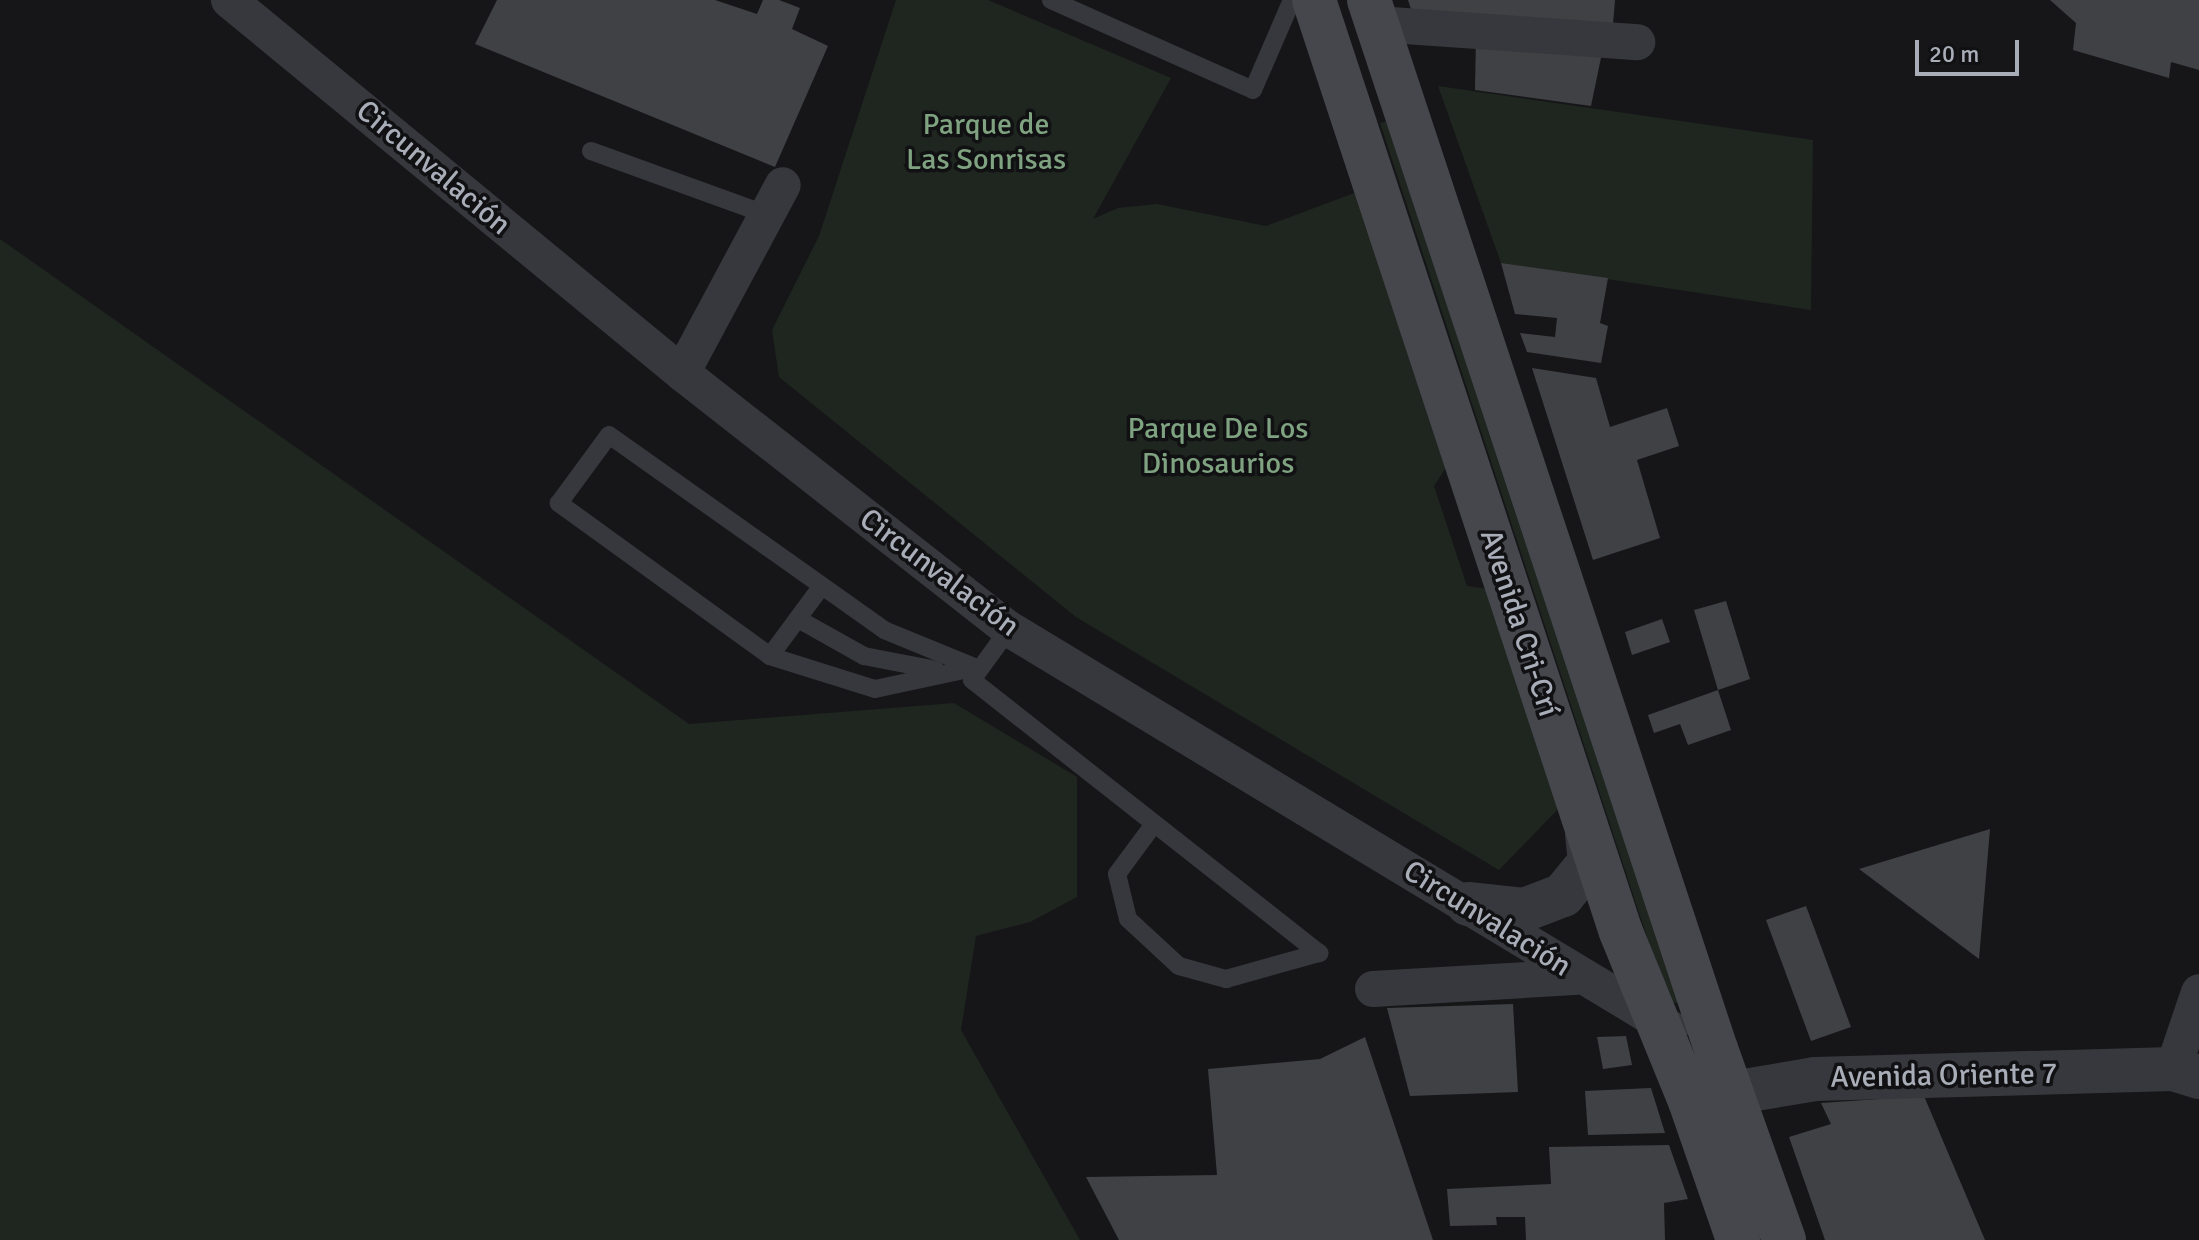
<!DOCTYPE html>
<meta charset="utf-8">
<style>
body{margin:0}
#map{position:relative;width:2199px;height:1240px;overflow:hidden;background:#161618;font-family:Signika,sans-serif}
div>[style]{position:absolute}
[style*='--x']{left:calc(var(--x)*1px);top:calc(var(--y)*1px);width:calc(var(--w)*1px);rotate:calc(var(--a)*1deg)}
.green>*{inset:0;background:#1e261f}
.building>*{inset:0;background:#404145}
.service>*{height:18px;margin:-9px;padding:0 9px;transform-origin:9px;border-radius:9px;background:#37383d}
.minor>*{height:36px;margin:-18px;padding:0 18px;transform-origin:18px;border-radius:18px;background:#37383d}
.tertiary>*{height:44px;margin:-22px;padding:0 22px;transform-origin:22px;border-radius:22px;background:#37383d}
.secondary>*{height:44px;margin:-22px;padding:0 22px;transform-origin:22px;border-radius:22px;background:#45474d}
span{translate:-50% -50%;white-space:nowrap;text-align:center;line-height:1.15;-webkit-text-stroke:7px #111113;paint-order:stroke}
.park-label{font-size:30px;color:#7fa381}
.street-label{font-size:30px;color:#a8adb8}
.scale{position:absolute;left:1915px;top:40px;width:104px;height:36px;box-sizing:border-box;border:4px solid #a8adb8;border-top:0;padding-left:10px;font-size:24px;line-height:28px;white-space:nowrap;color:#a8adb8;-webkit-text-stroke:6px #111113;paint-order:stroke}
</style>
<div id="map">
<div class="green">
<div style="clip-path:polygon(896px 0,988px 0,1171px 78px,1093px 219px,1118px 208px,1157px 204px,1266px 226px,1365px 189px,1452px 458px,1434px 486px,1467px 586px,1497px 590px,1564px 803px,1499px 870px,1076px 617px,779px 377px,772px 330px,819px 236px)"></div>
<div style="clip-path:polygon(1438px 86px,1813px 140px,1811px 310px,1501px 263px)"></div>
<div style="clip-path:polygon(1391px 120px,1680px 1004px,1668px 1001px,1380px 123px)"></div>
<div style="clip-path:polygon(0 239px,689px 724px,954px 703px,1077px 777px,1077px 897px,1030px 922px,976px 936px,961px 1030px,1080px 1240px,0 1240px)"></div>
</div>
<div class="building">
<div style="clip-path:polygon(497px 0,715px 0,757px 14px,763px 0,779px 0,800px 8px,792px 29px,828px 46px,775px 167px,475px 44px)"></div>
<div style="clip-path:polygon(1408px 0,1615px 0,1613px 24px,1412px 12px)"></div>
<div style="clip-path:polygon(2050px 0,2199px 0,2199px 70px,2171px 62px,2169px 78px,2073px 50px,2076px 23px)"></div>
<div style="clip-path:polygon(1476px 35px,1603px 48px,1591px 106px,1475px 90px)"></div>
<div style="clip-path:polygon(1501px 263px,1608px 278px,1600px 323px,1608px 326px,1601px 363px,1527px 352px,1520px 333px,1555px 337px,1557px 318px,1515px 314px)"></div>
<div style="clip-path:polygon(1532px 368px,1596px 378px,1610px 427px,1667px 408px,1679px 446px,1637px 460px,1660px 538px,1593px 560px)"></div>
<div style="clip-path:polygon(1726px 601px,1750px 679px,1718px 690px,1694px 610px)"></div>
<div style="clip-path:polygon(1662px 619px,1670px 642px,1632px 655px,1625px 632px)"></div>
<div style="clip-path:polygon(1718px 690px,1731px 730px,1688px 745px,1680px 724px,1654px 733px,1648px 715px)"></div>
<div style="clip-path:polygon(1990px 829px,1979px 959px,1859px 869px)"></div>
<div style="clip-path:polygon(1806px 906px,1851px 1027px,1811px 1041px,1766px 920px)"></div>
<div style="clip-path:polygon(1513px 1004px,1518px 1092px,1410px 1096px,1387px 1008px)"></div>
<div style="clip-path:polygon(1626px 1036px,1632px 1065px,1603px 1069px,1597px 1037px)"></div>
<div style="clip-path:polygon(1365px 1037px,1433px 1240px,1119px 1240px,1086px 1177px,1217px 1175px,1208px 1069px,1320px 1059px)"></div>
<div style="clip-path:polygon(1651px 1088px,1665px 1133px,1588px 1135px,1585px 1091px)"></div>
<div style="clip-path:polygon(1924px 1096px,1985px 1240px,1825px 1240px,1789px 1137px,1831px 1124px,1821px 1103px)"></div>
<div style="clip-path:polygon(1669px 1145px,1688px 1199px,1664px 1203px,1665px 1240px,1526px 1240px,1525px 1217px,1496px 1217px,1497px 1225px,1450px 1226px,1447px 1189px,1551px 1184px,1549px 1147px)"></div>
</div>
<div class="service">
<div style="--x:1051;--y:0;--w:221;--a:24"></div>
<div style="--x:1253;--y:90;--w:98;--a:-66.6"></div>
<div style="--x:591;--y:151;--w:188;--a:19.9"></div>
<div style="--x:798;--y:619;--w:76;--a:29.3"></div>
<div style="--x:864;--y:656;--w:73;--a:11"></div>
<div style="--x:1009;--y:629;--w:63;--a:126"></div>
<div style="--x:972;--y:680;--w:442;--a:38.2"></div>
<div style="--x:770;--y:656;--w:86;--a:-53.5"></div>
<div style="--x:959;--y:671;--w:86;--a:167.9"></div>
<div style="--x:875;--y:689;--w:110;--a:-162.6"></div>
<div style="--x:770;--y:656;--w:261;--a:-144.1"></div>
<div style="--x:559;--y:503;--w:84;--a:-53.7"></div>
<div style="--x:609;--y:435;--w:337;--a:35.3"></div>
<div style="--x:884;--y:630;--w:103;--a:22.3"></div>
<div style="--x:1154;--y:824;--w:62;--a:126.5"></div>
<div style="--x:1117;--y:874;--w:46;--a:76.3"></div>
<div style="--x:1128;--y:919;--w:69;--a:42.7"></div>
<div style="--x:1179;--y:966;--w:49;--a:15.5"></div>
<div style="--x:1226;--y:979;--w:97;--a:-15.6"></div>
</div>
<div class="minor">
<div style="--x:229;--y:0;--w:587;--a:39.47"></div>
<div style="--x:682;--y:373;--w:415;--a:38.1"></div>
<div style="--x:1009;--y:629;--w:773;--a:31.14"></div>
<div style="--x:1377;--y:24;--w:261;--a:4"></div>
<div style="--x:682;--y:373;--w:213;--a:-61.8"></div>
<div style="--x:1373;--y:989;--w:205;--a:-3.4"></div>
<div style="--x:2173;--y:1069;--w:81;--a:-71.3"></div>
</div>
<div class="tertiary">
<div style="--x:1468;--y:904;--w:56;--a:6.1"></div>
<div style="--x:1524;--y:910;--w:42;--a:-21"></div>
<div style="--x:1563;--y:895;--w:43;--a:-50.7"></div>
<div style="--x:1590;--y:862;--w:29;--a:-96"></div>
<div style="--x:1696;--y:1099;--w:121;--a:-9.5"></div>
<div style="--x:1815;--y:1079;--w:358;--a:-1.6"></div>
<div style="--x:2173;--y:1069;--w:27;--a:17"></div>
</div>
<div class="secondary">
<div style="--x:1314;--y:0;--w:981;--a:71.77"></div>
<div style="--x:1621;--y:932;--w:183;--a:67.8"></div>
<div style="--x:1690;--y:1101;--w:147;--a:70.9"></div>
<div style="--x:1369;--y:0;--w:1105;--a:71.7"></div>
<div style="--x:1716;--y:1049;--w:203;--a:70.4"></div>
</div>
<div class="park-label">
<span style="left:986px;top:142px">Parque de<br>Las Sonrisas</span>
<span style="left:1218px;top:446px">Parque De Los<br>Dinosaurios</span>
</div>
<div class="street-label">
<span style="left:433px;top:168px;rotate:40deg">Circunvalación</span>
<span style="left:939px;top:573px;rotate:37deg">Circunvalación</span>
<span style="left:1519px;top:623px;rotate:72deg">Avenida Cri-Crí</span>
<span style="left:1487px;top:919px;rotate:32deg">Circunvalación</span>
<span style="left:1944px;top:1076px;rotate:-1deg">Avenida Oriente 7</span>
</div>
<div class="scale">20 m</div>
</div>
